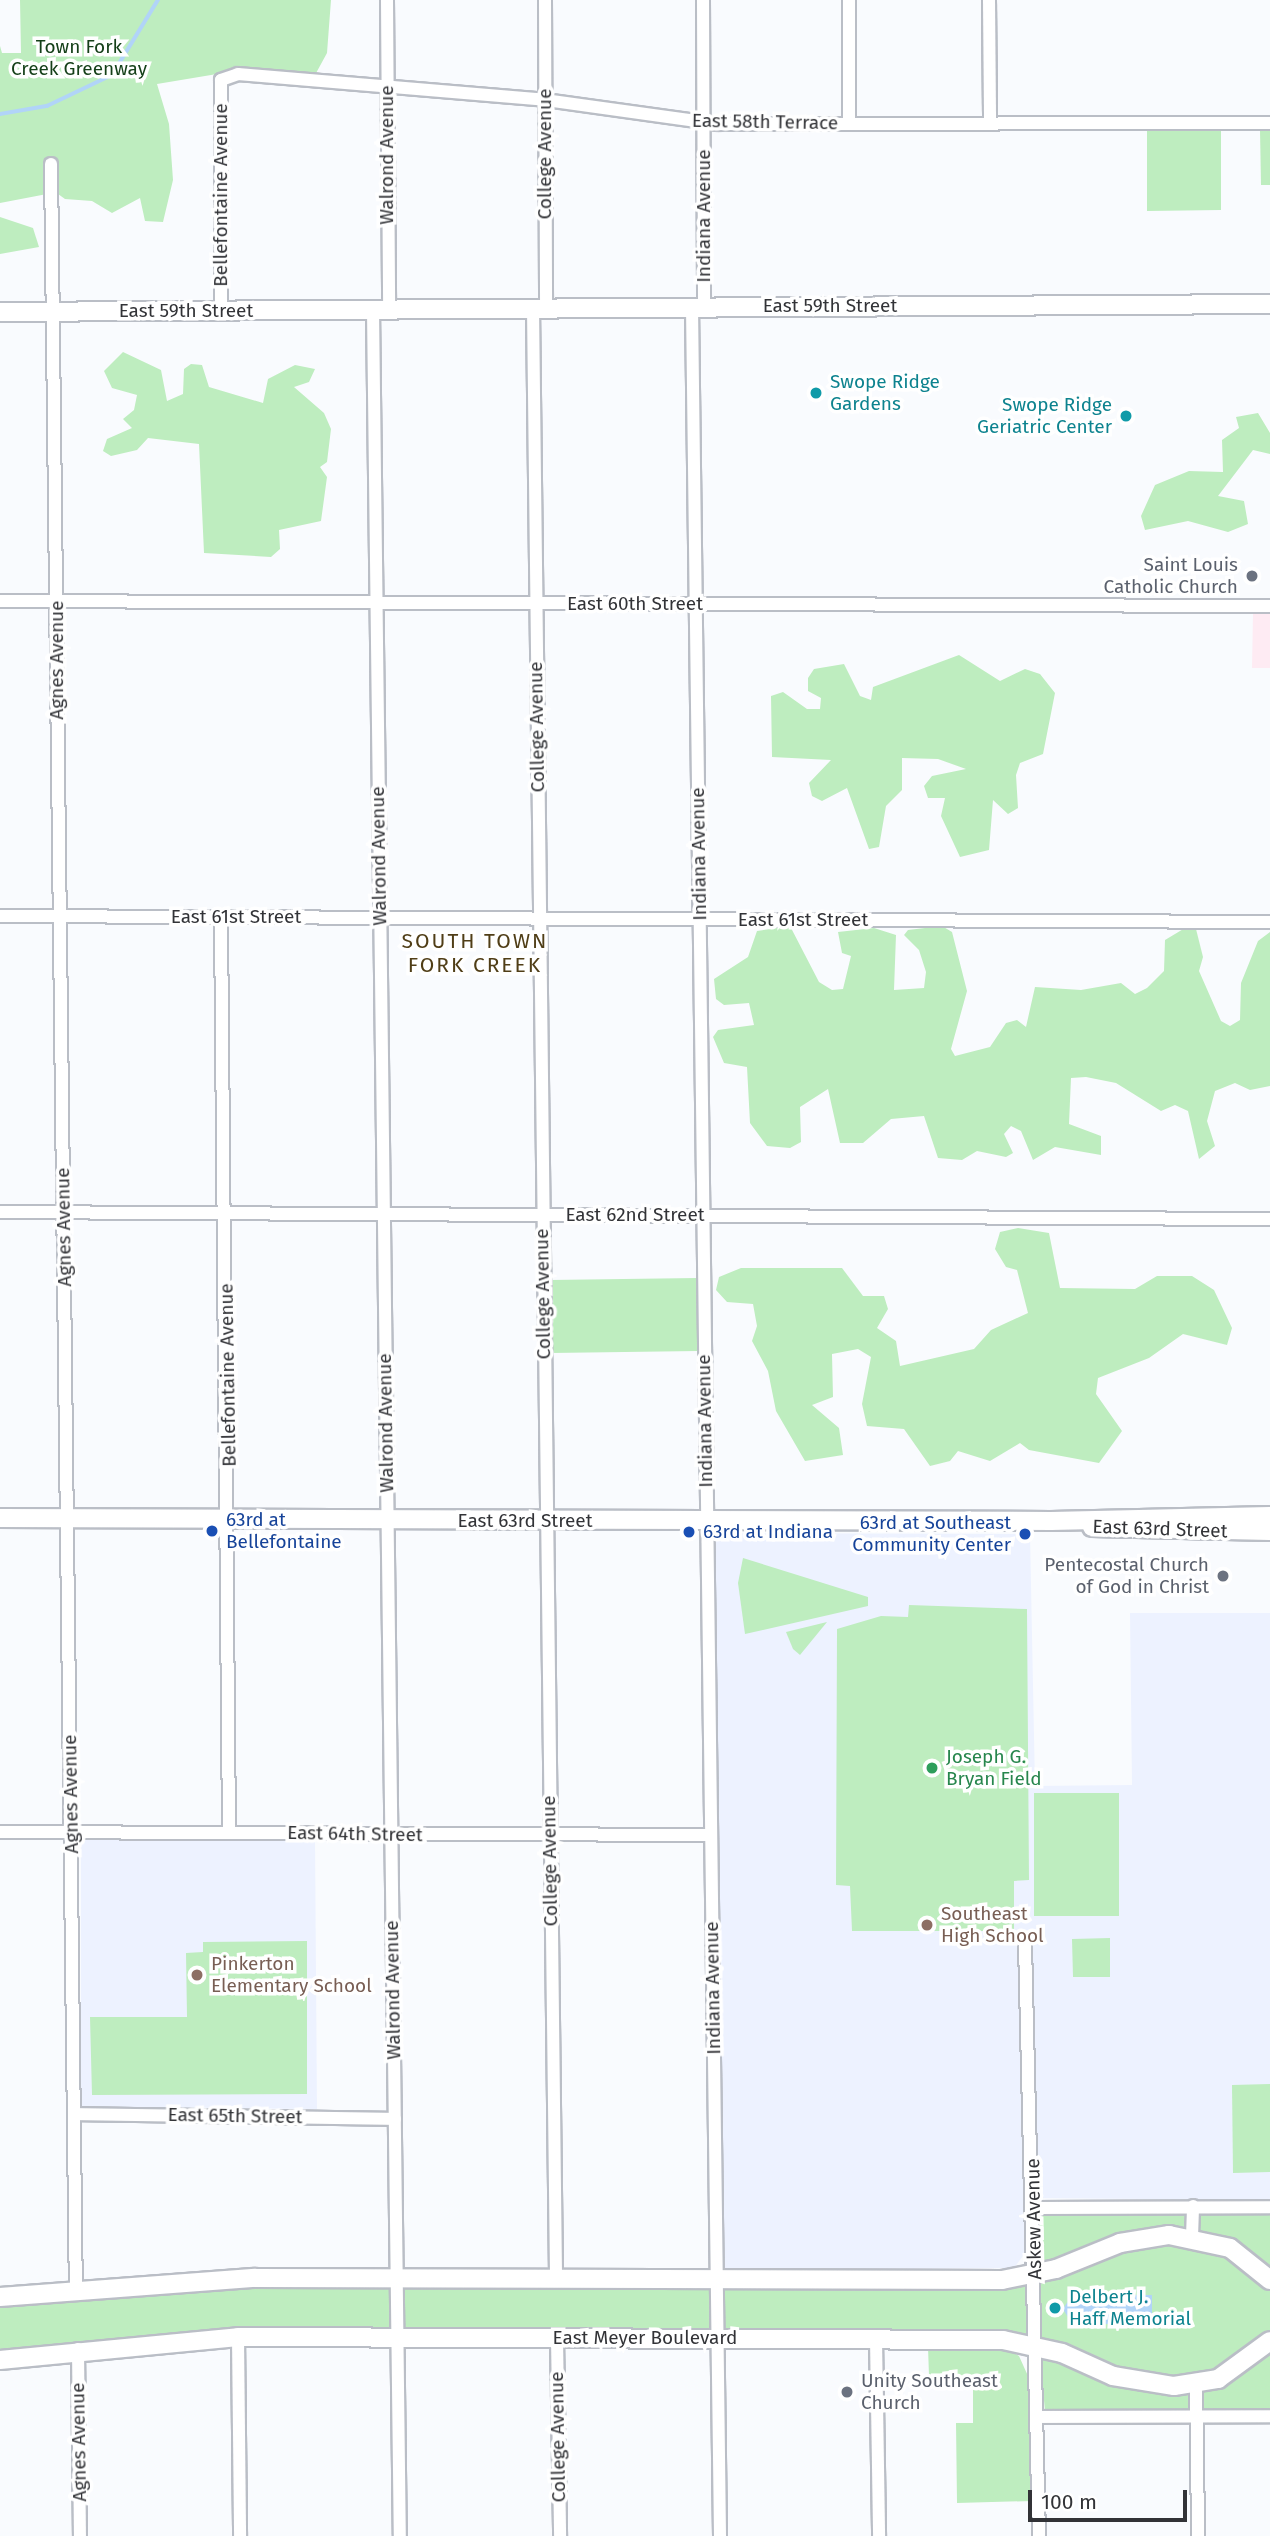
<!DOCTYPE html>
<style>
body{margin:0}
#map{position:relative;width:1270px;height:2536px;overflow:hidden;background:#f9fbfe;font-family:"Fira Sans",sans-serif}
div>[style]{position:absolute}
[style*='--x']{left:calc(var(--x)*1px);top:calc(var(--y)*1px);width:calc(var(--w)*1px);rotate:calc(var(--a)*1deg)}
.commercial>*{inset:0;background:#feebf3}
.built>*{inset:0;background:#edf2ff}
.green>*{inset:0;background:#beedbf}
.water>*{inset:0;background:#b1d4f8}
.stream>*{height:3.5px;margin:-1.75px;padding:0 1.75px;transform-origin:1.75px;border-radius:1.75px;background:#b1d4f8}
.roads{filter:drop-shadow(2px 0 #babec6) drop-shadow(-2px 0 #babec6) drop-shadow(0 2px #babec6) drop-shadow(0 -2px #babec6)}
.street>*{height:12px;margin:-6px;padding:0 6px;transform-origin:6px;border-radius:6px;background:#fff}
.secondary>*{height:18px;margin:-9px;padding:0 9px;transform-origin:9px;border-radius:9px;background:#fff}
.dots>*{width:19px;height:19px;translate:-50% -50%;box-sizing:border-box;border:4px solid #fff;border-radius:50%}
span{translate:-50% -50%;white-space:nowrap;text-align:center;line-height:1.15;-webkit-text-stroke:7px #fff;paint-order:stroke}
.park-label{font-size:19px;color:#154019}
.street-label{font-size:19px;color:#323337}
.culture-label{font-size:19px;color:#0d838f}
.left{translate:0 -50%;text-align:left}
.right{translate:-100% -50%;text-align:right}
.worship-label{font-size:19px;color:#5b616d}
.transit-label{font-size:19px;color:#164399}
.leisure-label{font-size:19px;color:#27864d}
.education-label{font-size:19px;color:#785e54}
.neighbourhood-label{font-size:21px;color:#503e17;letter-spacing:2px}
.scale{position:absolute;left:1028px;top:2490px;width:159px;height:32px;box-sizing:border-box;border:4px solid #323337;border-top:0;padding-left:9px;font-size:21px;line-height:24px;white-space:nowrap;color:#323337;-webkit-text-stroke:5px #fff;paint-order:stroke}
</style>
<div id="map">
<div class="commercial">
<div style="clip-path:polygon(1253px 614px,1270px 614px,1270px 668px,1252px 668px)"></div>
</div>
<div class="built">
<div style="clip-path:polygon(715px 1533px,1030px 1534px,1035px 1786px,1132px 1785px,1130px 1613px,1270px 1613px,1270px 2200px,1027px 2198px,1028px 2249px,1014px 2268px,722px 2270px)"></div>
<div style="clip-path:polygon(81px 1837px,315px 1839px,317px 2109px,81px 2107px)"></div>
</div>
<div class="green">
<div style="clip-path:polygon(20px 0,331px 0,327px 53px,315px 75px,223px 73px,157px 84px,169px 124px,173px 180px,163px 222px,145px 221px,140px 198px,112px 213px,92px 201px,65px 199px,47px 186px,47px 194px,0 203px,0 46px,2px 53px,21px 53px)"></div>
<div style="clip-path:polygon(1221px 130px,1221px 210px,1147px 211px,1147px 131px)"></div>
<div style="clip-path:polygon(1260px 130px,1270px 130px,1270px 185px,1261px 185px)"></div>
<div style="clip-path:polygon(0 217px,33px 228px,39px 247px,0 254px)"></div>
<div style="clip-path:polygon(123px 352px,161px 370px,167px 401px,183px 394px,184px 369px,191px 364px,202px 365px,209px 387px,263px 403px,268px 379px,295px 365px,315px 369px,309px 382px,294px 387px,324px 413px,331px 429px,327px 462px,320px 467px,327px 477px,321px 521px,279px 530px,280px 549px,271px 557px,204px 553px,199px 444px,148px 438px,137px 450px,111px 456px,103px 451px,107px 439px,132px 428px,123px 419px,134px 410px,137px 395px,112px 388px,104px 371px)"></div>
<div style="clip-path:polygon(1258px 413px,1270px 433px,1270px 454px,1253px 450px,1218px 496px,1244px 501px,1248px 524px,1228px 532px,1188px 521px,1145px 530px,1141px 516px,1155px 485px,1189px 471px,1223px 472px,1222px 440px,1239px 428px,1236px 417px)"></div>
<div style="clip-path:polygon(959px 655px,1000px 681px,1025px 669px,1040px 674px,1055px 693px,1043px 754px,1020px 763px,1016px 775px,1018px 808px,1008px 814px,993px 800px,989px 850px,960px 857px,941px 816px,945px 798px,928px 798px,924px 786px,932px 776px,966px 769px,938px 759px,902px 758px,902px 790px,886px 806px,879px 847px,869px 849px,847px 788px,822px 801px,812px 796px,809px 783px,831px 760px,772px 757px,771px 696px,783px 692px,807px 709px,820px 709px,821px 698px,808px 691px,808px 678px,814px 669px,844px 664px,860px 696px,871px 700px,873px 687px)"></div>
<div style="clip-path:polygon(790px 926px,819px 982px,832px 990px,843px 989px,851px 956px,842px 953px,838px 932px,874px 928px,896px 935px,894px 990px,924px 988px,926px 972px,919px 950px,904px 935px,908px 930px,942px 926px,952px 932px,967px 991px,951px 1049px,955px 1056px,990px 1047px,1006px 1023px,1017px 1020px,1026px 1027px,1035px 987px,1081px 990px,1121px 983px,1135px 994px,1147px 988px,1164px 971px,1165px 940px,1185px 928px,1196px 929px,1203px 957px,1199px 971px,1221px 1021px,1230px 1026px,1240px 1020px,1241px 983px,1258px 941px,1270px 932px,1270px 1086px,1250px 1090px,1235px 1083px,1215px 1091px,1207px 1121px,1215px 1146px,1199px 1159px,1188px 1111px,1175px 1105px,1161px 1111px,1116px 1083px,1086px 1077px,1071px 1078px,1069px 1124px,1101px 1136px,1101px 1155px,1055px 1147px,1033px 1160px,1021px 1131px,1011px 1126px,1004px 1134px,1013px 1153px,1006px 1157px,977px 1151px,962px 1160px,938px 1158px,924px 1116px,891px 1119px,863px 1143px,840px 1143px,828px 1089px,800px 1107px,801px 1142px,790px 1148px,767px 1146px,750px 1123px,747px 1067px,724px 1063px,713px 1037px,718px 1030px,754px 1025px,749px 1003px,724px 1005px,716px 999px,714px 979px,748px 957px,757px 931px)"></div>
<div style="clip-path:polygon(1018px 1228px,1049px 1233px,1060px 1288px,1135px 1289px,1157px 1276px,1192px 1276px,1214px 1290px,1232px 1328px,1227px 1345px,1183px 1334px,1149px 1358px,1098px 1378px,1096px 1394px,1122px 1431px,1099px 1463px,1029px 1450px,1020px 1443px,990px 1461px,958px 1451px,950px 1461px,930px 1466px,904px 1429px,867px 1426px,862px 1404px,871px 1357px,858px 1349px,832px 1354px,833px 1397px,812px 1405px,839px 1428px,843px 1455px,805px 1461px,776px 1411px,768px 1371px,752px 1341px,757px 1326px,753px 1304px,727px 1302px,716px 1290px,719px 1277px,741px 1268px,842px 1268px,863px 1296px,884px 1296px,888px 1309px,877px 1328px,896px 1341px,900px 1366px,974px 1349px,991px 1330px,1028px 1313px,1017px 1270px,1006px 1267px,995px 1249px,1000px 1232px)"></div>
<div style="clip-path:polygon(697px 1278px,698px 1351px,551px 1353px,550px 1280px)"></div>
<div style="clip-path:polygon(743px 1558px,868px 1597px,868px 1606px,745px 1634px,738px 1583px)"></div>
<div style="clip-path:polygon(909px 1605px,1027px 1609px,1029px 1880px,1014px 1881px,1014px 1931px,852px 1931px,850px 1886px,836px 1885px,837px 1629px,881px 1616px,908px 1617px)"></div>
<div style="clip-path:polygon(827px 1622px,800px 1655px,793px 1649px,786px 1632px)"></div>
<div style="clip-path:polygon(1034px 1793px,1119px 1793px,1119px 1916px,1034px 1916px)"></div>
<div style="clip-path:polygon(1110px 1938px,1110px 1977px,1073px 1977px,1072px 1939px)"></div>
<div style="clip-path:polygon(307px 1941px,307px 2094px,92px 2095px,90px 2017px,187px 2017px,186px 1953px,203px 1952px,203px 1942px)"></div>
<div style="clip-path:polygon(1270px 2084px,1270px 2172px,1233px 2173px,1232px 2085px)"></div>
<div style="clip-path:polygon(1039px 2211px,1270px 2212px,1270px 2409px,1045px 2411px,1040px 2359px,1020px 2335px,242px 2331px,0 2351px,0 2303px,255px 2284px,1044px 2277px)"></div>
<div style="clip-path:polygon(928px 2347px,1006px 2348px,1019px 2356px,1028px 2376px,1032px 2501px,957px 2503px,956px 2423px,973px 2423px,973px 2386px,963px 2386px,963px 2376px,929px 2376px)"></div>
</div>
<div class="water">
<div style="clip-path:polygon(1072px 2295px,1152px 2295px,1152px 2324px,1072px 2324px,1063px 2309px)"></div>
</div>
<div class="stream">
<div style="--x:0;--y:114;--w:48;--a:-9.7"></div>
<div style="--x:47;--y:106;--w:72;--a:-25.5"></div>
<div style="--x:112;--y:75;--w:88;--a:-58.5"></div>
</div>
<div class="roads">
<div class="street">
<div style="--x:387;--y:0;--w:310;--a:89.6"></div>
<div style="--x:545;--y:0;--w:308;--a:89.8"></div>
<div style="--x:703;--y:0;--w:307;--a:89.8"></div>
<div style="--x:849;--y:0;--w:124;--a:90"></div>
<div style="--x:989;--y:0;--w:123;--a:89.5"></div>
<div style="--x:51;--y:164;--w:2125;--a:89.33"></div>
<div style="--x:692;--y:307;--w:2229;--a:89.28"></div>
<div style="--x:533;--y:308;--w:1971;--a:89.33"></div>
<div style="--x:373;--y:310;--w:2226;--a:89.31"></div>
<div style="--x:221;--y:311;--w:231;--a:-90"></div>
<div style="--x:221;--y:80;--w:18;--a:-19"></div>
<div style="--x:238;--y:74;--w:308;--a:4.8"></div>
<div style="--x:545;--y:100;--w:174;--a:7.9"></div>
<div style="--x:717;--y:124;--w:553;--a:-0.1"></div>
<div style="--x:0;--y:601;--w:1270;--a:0.23"></div>
<div style="--x:0;--y:916;--w:1270;--a:0.27"></div>
<div style="--x:221;--y:917;--w:915;--a:89.5"></div>
<div style="--x:0;--y:1212;--w:1270;--a:0.32"></div>
<div style="--x:0;--y:1832;--w:711;--a:0.24"></div>
<div style="--x:1025;--y:1943;--w:593;--a:88.65"></div>
<div style="--x:75;--y:2114;--w:320;--a:0.9"></div>
<div style="--x:1035;--y:2208;--w:235;--a:-0.2"></div>
<div style="--x:1192;--y:2237;--w:31;--a:-88"></div>
<div style="--x:238;--y:2337;--w:199;--a:89.4"></div>
<div style="--x:557;--y:2338;--w:198;--a:89.1"></div>
<div style="--x:876;--y:2339;--w:197;--a:89.1"></div>
<div style="--x:78;--y:2349;--w:187;--a:89.4"></div>
<div style="--x:1196;--y:2384;--w:152;--a:89.2"></div>
<div style="--x:1036;--y:2417;--w:234;--a:-0.2"></div>
</div>
<div class="secondary">
<div style="--x:0;--y:312;--w:1270;--a:-0.36"></div>
<div style="--x:0;--y:1518;--w:1051;--a:0.16"></div>
<div style="--x:1051;--y:1521;--w:219;--a:-1.3"></div>
<div style="--x:1092;--y:1527;--w:178;--a:1.3"></div>
<div style="--x:0;--y:2297;--w:256;--a:-4.3"></div>
<div style="--x:255;--y:2278;--w:747;--a:0.15"></div>
<div style="--x:1002;--y:2280;--w:55;--a:-11.5"></div>
<div style="--x:1056;--y:2269;--w:69;--a:-22.1"></div>
<div style="--x:1120;--y:2243;--w:50;--a:-9.3"></div>
<div style="--x:1169;--y:2235;--w:62;--a:12"></div>
<div style="--x:1230;--y:2248;--w:51;--a:38.7"></div>
<div style="--x:0;--y:2360;--w:239;--a:-5.5"></div>
<div style="--x:238;--y:2337;--w:765;--a:0.22"></div>
<div style="--x:1003;--y:2340;--w:60;--a:12.4"></div>
<div style="--x:1062;--y:2353;--w:56;--a:24.3"></div>
<div style="--x:1113;--y:2376;--w:62;--a:9.3"></div>
<div style="--x:1174;--y:2386;--w:45;--a:-9"></div>
<div style="--x:1218;--y:2379;--w:64;--a:-36.2"></div>
</div>
</div>
<div class="dots">
<div style="left:816px;top:393px;background:#0f9aa8"></div>
<div style="left:1126px;top:416px;background:#0f9aa8"></div>
<div style="left:1252px;top:576px;background:#6b7280"></div>
<div style="left:212px;top:1531px;background:#1a4fb4"></div>
<div style="left:689px;top:1532px;background:#1a4fb4"></div>
<div style="left:1025px;top:1534px;background:#1a4fb4"></div>
<div style="left:1223px;top:1576px;background:#6b7280"></div>
<div style="left:932px;top:1768px;background:#2e9e5b"></div>
<div style="left:927px;top:1925px;background:#8d6e63"></div>
<div style="left:197px;top:1975px;background:#8d6e63"></div>
<div style="left:1055px;top:2308px;background:#0f9aa8"></div>
<div style="left:847px;top:2392px;background:#6b7280"></div>
</div>
<div class="park-label">
<span style="left:79px;top:58px">Town Fork<br>Creek Greenway</span>
</div>
<div class="street-label">
<span style="left:765px;top:122px;rotate:1deg">East 58th Terrace</span>
<span style="left:545px;top:154px;rotate:-90deg">College Avenue</span>
<span style="left:387px;top:155px;rotate:-90deg">Walrond Avenue</span>
<span style="left:221px;top:195px;rotate:-90deg">Bellefontaine Avenue</span>
<span style="left:704px;top:216px;rotate:-90deg">Indiana Avenue</span>
<span style="left:830px;top:306px">East 59th Street</span>
<span style="left:186px;top:311px">East 59th Street</span>
<span style="left:635px;top:604px">East 60th Street</span>
<span style="left:57px;top:660px;rotate:-90deg">Agnes Avenue</span>
<span style="left:537px;top:727px;rotate:-91deg">College Avenue</span>
<span style="left:699px;top:854px;rotate:-91deg">Indiana Avenue</span>
<span style="left:379px;top:856px;rotate:-91deg">Walrond Avenue</span>
<span style="left:236px;top:917px">East 61st Street</span>
<span style="left:803px;top:920px">East 61st Street</span>
<span style="left:635px;top:1215px">East 62nd Street</span>
<span style="left:64px;top:1227px;rotate:-91deg">Agnes Avenue</span>
<span style="left:543px;top:1294px;rotate:-91deg">College Avenue</span>
<span style="left:228px;top:1375px;rotate:-91deg">Bellefontaine Avenue</span>
<span style="left:705px;top:1421px;rotate:-91deg">Indiana Avenue</span>
<span style="left:386px;top:1423px;rotate:-91deg">Walrond Avenue</span>
<span style="left:525px;top:1521px">East 63rd Street</span>
<span style="left:1160px;top:1529px;rotate:2deg">East 63rd Street</span>
<span style="left:71px;top:1794px;rotate:-91deg">Agnes Avenue</span>
<span style="left:355px;top:1834px;rotate:1deg">East 64th Street</span>
<span style="left:550px;top:1861px;rotate:-91deg">College Avenue</span>
<span style="left:713px;top:1988px;rotate:-91deg">Indiana Avenue</span>
<span style="left:393px;top:1990px;rotate:-91deg">Walrond Avenue</span>
<span style="left:235px;top:2116px;rotate:1deg">East 65th Street</span>
<span style="left:1034px;top:2219px;rotate:-91deg">Askew Avenue</span>
<span style="left:645px;top:2338px">East Meyer Boulevard</span>
<span style="left:558px;top:2437px;rotate:-91deg">College Avenue</span>
<span style="left:79px;top:2442px;rotate:-91deg">Agnes Avenue</span>
</div>
<div class="culture-label">
<span class="left" style="left:830px;top:393px">Swope Ridge<br>Gardens</span>
<span class="right" style="left:1112px;top:416px">Swope Ridge<br>Geriatric Center</span>
<span class="left" style="left:1069px;top:2308px">Delbert J.<br>Haff Memorial</span>
</div>
<div class="worship-label">
<span class="right" style="left:1238px;top:576px">Saint Louis<br>Catholic Church</span>
<span class="right" style="left:1209px;top:1576px">Pentecostal Church<br>of God in Christ</span>
<span class="left" style="left:861px;top:2392px">Unity Southeast<br>Church</span>
</div>
<div class="transit-label">
<span class="left" style="left:226px;top:1531px">63rd at<br>Bellefontaine</span>
<span class="right" style="left:1011px;top:1534px">63rd at Southeast<br>Community Center</span>
<span class="left" style="left:703px;top:1532px">63rd at Indiana</span>
</div>
<div class="leisure-label">
<span class="left" style="left:946px;top:1768px">Joseph G.<br>Bryan Field</span>
</div>
<div class="education-label">
<span class="left" style="left:941px;top:1925px">Southeast<br>High School</span>
<span class="left" style="left:211px;top:1975px">Pinkerton<br>Elementary School</span>
</div>
<div class="neighbourhood-label">
<span style="left:475px;top:953px">SOUTH TOWN<br>FORK CREEK</span>
</div>
<div class="scale">100 m</div>
</div>
